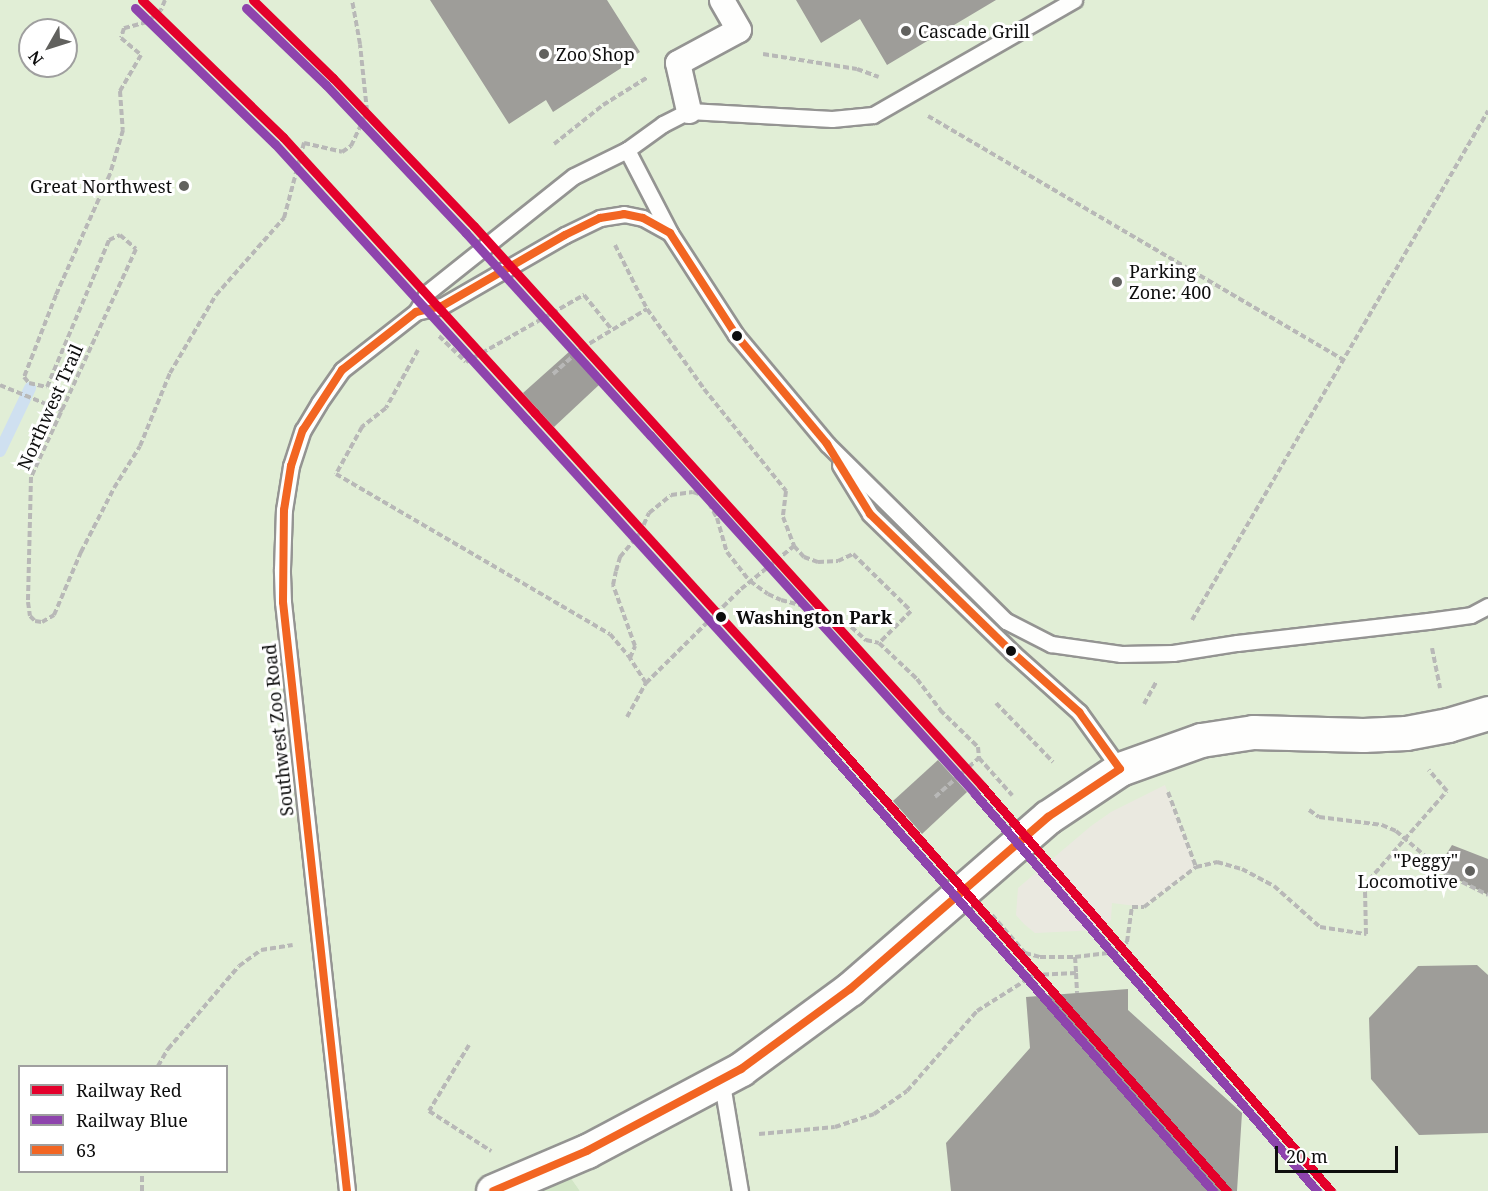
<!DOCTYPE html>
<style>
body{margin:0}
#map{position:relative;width:1488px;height:1191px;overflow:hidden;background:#fafaf4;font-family:"Noto Serif",serif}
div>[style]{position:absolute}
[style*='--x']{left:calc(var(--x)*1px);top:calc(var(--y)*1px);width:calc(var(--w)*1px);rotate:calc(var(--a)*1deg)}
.green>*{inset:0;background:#e1eed6}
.forest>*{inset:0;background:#d1e5c5}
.plaza>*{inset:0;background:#eae9e0}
.stream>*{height:12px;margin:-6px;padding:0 6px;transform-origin:6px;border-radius:6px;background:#cfe0f0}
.building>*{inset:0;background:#9e9d99}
.path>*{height:4px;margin-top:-2px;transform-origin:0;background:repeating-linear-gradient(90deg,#b8b8b7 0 6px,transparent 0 9px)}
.roads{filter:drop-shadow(2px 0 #949492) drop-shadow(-2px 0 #949492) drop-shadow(0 2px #949492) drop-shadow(0 -2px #949492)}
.service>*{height:15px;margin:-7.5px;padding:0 7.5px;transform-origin:7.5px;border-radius:7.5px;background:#fefefd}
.pedestrian>*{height:24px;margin:-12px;padding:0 12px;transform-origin:12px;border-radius:12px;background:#fefefd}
.tertiary>*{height:33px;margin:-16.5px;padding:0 16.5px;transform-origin:16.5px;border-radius:16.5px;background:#fefefd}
.bus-1>*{height:8px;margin:-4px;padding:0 4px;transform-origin:4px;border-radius:4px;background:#f26522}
.rail-1>*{height:9px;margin:-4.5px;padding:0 4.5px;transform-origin:4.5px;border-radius:4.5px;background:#e4002b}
.rail-2>*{height:9px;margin:-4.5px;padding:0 4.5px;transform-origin:4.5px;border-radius:4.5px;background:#8e44ad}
.dots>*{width:16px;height:16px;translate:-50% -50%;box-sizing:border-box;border:3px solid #fff;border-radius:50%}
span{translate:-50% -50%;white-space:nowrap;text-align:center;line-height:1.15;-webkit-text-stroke:6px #fff;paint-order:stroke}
.poi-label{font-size:18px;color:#0e0e0e}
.left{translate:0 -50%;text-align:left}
.right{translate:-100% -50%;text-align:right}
.street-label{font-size:18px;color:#0e0e0e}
.stop-label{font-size:18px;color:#0e0e0e;font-weight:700}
.legend{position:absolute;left:18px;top:1065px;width:210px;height:108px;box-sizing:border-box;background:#fff;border:2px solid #9f9f9f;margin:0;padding:8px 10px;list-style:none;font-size:18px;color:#0e0e0e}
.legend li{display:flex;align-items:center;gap:12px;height:30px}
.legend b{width:30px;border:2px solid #9f9f9f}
.north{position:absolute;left:18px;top:18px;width:60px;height:60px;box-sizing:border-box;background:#fff;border:2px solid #9f9f9f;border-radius:50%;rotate:231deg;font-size:16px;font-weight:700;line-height:24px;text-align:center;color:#0e0e0e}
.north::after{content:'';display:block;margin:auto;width:21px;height:27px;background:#61615e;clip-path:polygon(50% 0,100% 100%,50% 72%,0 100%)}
.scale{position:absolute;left:1275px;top:1146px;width:123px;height:27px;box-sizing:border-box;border:3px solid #0e0e0e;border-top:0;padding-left:8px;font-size:18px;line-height:21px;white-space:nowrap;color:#0e0e0e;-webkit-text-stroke:4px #fff;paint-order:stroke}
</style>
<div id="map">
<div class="green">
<div style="clip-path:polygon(evenodd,0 0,1488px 0,1488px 1191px,580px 1191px,561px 1164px,493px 1191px,0 1191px,0 0,30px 30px,66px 30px,66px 66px,30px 66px,30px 30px,0 0,20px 1066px,226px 1066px,226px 1172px,20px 1172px,20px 1066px)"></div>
</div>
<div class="forest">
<div style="clip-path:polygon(571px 1178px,580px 1191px,535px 1191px)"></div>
</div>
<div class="plaza">
<div style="clip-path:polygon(1165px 785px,1196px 867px,1144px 907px,1112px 903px,1111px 920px,1099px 930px,1035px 933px,1024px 924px,1016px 915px,1018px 888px,1091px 826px,1111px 812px)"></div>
</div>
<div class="stream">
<div style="--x:0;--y:451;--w:70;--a:-64.5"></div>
</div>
<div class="building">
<div style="clip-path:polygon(430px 0,607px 0,640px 52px,627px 60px,629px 63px,553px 112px,546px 100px,509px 124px)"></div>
<div style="clip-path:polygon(796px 0,996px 0,887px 65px,860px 19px,821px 43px)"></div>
<div style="clip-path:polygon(570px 351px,600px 384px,554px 427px,523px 393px)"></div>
<div style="clip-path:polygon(938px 760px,967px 792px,922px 834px,893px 801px)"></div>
<div style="clip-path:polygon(1452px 845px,1488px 859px,1488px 895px,1437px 869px)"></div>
<div style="clip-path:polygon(1477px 965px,1488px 975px,1488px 1133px,1419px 1135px,1371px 1079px,1369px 1018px,1418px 966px)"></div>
<div style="clip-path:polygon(1128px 989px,1128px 1010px,1242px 1113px,1237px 1191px,951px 1191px,946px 1143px,1030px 1048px,1026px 997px)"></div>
</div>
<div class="path">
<div style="--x:165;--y:0;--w:11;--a:112"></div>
<div style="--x:161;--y:10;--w:18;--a:139"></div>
<div style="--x:147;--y:22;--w:24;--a:165"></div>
<div style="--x:124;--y:28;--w:10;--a:107"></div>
<div style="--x:121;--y:38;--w:26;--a:40"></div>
<div style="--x:141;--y:55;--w:42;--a:120.3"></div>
<div style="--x:120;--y:91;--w:39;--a:86"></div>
<div style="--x:123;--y:130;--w:46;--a:106.5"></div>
<div style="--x:110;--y:174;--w:133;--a:114.1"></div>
<div style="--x:56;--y:295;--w:88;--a:111.3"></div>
<div style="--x:24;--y:377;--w:8;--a:50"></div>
<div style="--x:29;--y:383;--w:18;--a:13"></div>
<div style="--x:47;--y:387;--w:160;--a:-67.1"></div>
<div style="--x:109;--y:240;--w:12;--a:-24"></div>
<div style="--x:120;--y:235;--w:21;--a:41"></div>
<div style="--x:136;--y:249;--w:251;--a:114.7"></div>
<div style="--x:31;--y:477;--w:125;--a:91.4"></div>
<div style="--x:28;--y:602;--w:14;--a:82"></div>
<div style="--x:30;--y:616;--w:7;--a:45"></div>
<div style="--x:35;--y:621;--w:7;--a:8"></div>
<div style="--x:42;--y:622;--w:14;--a:-30"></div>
<div style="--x:54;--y:615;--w:69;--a:-66.8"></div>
<div style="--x:81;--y:552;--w:72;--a:-62.7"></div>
<div style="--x:114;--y:488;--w:49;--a:-58.2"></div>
<div style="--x:140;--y:446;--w:79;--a:-67.7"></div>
<div style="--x:170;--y:373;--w:91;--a:-59.5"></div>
<div style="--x:216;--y:295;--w:103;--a:-48.6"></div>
<div style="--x:284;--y:218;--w:78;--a:-75.1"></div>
<div style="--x:304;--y:143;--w:39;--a:13"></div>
<div style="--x:342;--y:152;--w:11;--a:-34"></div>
<div style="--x:351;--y:146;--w:38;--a:-65"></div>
<div style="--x:367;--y:111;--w:67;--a:-96"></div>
<div style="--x:360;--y:44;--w:45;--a:-100.3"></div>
<div style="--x:763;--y:54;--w:95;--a:9.1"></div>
<div style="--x:857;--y:69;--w:23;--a:20"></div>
<div style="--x:928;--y:116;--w:482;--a:30.4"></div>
<div style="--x:554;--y:144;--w:63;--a:-38.5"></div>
<div style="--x:603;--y:105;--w:53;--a:-31.9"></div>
<div style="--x:615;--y:245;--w:72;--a:63.4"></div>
<div style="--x:647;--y:309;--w:98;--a:54.5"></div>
<div style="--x:704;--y:389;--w:131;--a:51.2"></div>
<div style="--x:786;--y:491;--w:26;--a:97"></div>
<div style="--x:783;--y:517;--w:31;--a:69"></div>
<div style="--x:794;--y:546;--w:15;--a:48"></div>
<div style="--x:804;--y:557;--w:15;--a:20"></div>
<div style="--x:818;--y:562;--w:20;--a:-3"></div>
<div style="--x:838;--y:561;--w:17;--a:-25"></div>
<div style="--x:853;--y:554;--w:81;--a:44.5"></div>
<div style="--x:911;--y:611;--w:45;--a:135"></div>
<div style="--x:439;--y:336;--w:37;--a:44"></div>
<div style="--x:466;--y:362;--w:136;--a:-29.6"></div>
<div style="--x:584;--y:295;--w:45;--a:51.3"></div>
<div style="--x:418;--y:350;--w:66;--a:118.9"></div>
<div style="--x:386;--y:408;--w:31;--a:142"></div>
<div style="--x:362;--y:427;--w:54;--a:119"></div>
<div style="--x:336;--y:474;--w:317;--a:30.3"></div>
<div style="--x:610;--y:634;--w:31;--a:50"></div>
<div style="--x:553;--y:374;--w:39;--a:-42"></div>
<div style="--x:582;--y:348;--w:76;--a:-31"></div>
<div style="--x:0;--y:385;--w:68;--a:22.4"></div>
<div style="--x:1192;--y:620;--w:589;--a:-59.82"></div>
<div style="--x:1432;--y:648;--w:41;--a:78.7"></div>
<div style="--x:646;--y:683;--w:30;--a:-123"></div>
<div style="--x:630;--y:658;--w:13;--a:-67"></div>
<div style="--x:635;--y:646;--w:65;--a:-109.8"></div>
<div style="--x:613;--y:585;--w:14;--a:-78"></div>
<div style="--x:616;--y:571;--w:15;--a:-74"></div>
<div style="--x:620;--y:557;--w:31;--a:-50"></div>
<div style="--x:640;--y:533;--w:22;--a:-66"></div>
<div style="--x:649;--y:513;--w:28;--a:-39"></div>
<div style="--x:671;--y:495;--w:22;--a:-8"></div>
<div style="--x:693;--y:492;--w:9;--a:18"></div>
<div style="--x:702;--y:495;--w:11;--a:49"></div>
<div style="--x:709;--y:503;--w:17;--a:62"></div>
<div style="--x:717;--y:518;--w:35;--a:74"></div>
<div style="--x:727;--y:552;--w:37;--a:52"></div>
<div style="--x:750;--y:581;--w:22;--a:36"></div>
<div style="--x:768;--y:594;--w:14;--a:25"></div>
<div style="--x:781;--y:600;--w:59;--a:14.7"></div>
<div style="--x:838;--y:615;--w:38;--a:42"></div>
<div style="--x:866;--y:640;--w:13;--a:13"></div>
<div style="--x:879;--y:643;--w:52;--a:43.5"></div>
<div style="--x:917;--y:679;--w:39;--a:53"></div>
<div style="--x:940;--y:710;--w:53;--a:44.2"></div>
<div style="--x:978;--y:747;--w:11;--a:85"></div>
<div style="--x:979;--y:758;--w:50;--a:48.3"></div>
<div style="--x:996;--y:703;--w:82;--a:46"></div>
<div style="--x:1144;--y:704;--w:26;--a:-61"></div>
<div style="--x:627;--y:717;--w:39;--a:-61"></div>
<div style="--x:646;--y:683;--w:134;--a:-44.7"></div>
<div style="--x:741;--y:589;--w:68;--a:-39.1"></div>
<div style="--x:1168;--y:792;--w:80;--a:69.5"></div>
<div style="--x:935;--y:797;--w:59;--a:-41.6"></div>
<div style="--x:1309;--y:810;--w:12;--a:35"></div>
<div style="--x:1319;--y:817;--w:64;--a:7.2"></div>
<div style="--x:1382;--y:825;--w:15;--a:23"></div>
<div style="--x:1396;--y:831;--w:66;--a:40.7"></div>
<div style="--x:1446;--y:874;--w:47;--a:26.6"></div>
<div style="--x:992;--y:915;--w:50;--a:49"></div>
<div style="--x:1025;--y:953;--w:16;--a:15"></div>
<div style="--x:1040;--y:957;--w:35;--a:0"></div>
<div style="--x:1075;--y:957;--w:16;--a:86"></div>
<div style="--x:1075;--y:957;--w:33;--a:-7"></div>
<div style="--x:1108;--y:953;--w:12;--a:-20"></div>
<div style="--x:1119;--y:949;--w:11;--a:-41"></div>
<div style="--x:1127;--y:942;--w:35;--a:-82"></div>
<div style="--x:1132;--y:907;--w:12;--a:0"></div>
<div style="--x:1144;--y:907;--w:66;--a:-37.6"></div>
<div style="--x:1196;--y:867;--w:22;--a:-13"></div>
<div style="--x:1217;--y:862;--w:26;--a:16"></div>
<div style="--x:1242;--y:869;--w:36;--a:28"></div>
<div style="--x:1274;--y:886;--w:62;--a:41.7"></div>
<div style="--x:1320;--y:927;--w:47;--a:8.7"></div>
<div style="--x:1366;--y:934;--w:43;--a:-91.3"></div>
<div style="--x:1365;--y:891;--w:12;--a:-70"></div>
<div style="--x:1369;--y:880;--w:118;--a:-48.8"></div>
<div style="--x:1447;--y:791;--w:28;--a:-131"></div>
<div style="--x:469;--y:1045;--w:77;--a:121.2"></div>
<div style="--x:429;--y:1111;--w:74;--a:32.8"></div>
<div style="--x:158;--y:1066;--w:20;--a:-60"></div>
<div style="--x:168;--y:1049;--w:109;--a:-49.5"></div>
<div style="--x:239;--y:966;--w:27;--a:-36"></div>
<div style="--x:261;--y:950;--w:32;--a:-9"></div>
<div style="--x:759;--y:1134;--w:76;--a:-5.3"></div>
<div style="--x:835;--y:1127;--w:41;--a:-18.4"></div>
<div style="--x:874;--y:1114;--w:40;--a:-34.9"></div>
<div style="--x:907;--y:1091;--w:106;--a:-48.8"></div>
<div style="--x:977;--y:1011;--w:67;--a:-32.3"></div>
<div style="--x:1034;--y:975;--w:42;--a:-2.7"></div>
<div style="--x:1076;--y:973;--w:20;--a:87"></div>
<div style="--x:142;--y:1191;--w:19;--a:-90"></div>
</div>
<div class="roads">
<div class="service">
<div style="--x:627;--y:150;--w:93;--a:62.6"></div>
<div style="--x:670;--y:233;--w:121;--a:57.1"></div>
<div style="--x:736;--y:335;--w:142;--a:50.1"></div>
<div style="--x:827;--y:444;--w:252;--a:44.7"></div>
<div style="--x:1006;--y:621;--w:51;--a:27.1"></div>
<div style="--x:1051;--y:644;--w:71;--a:8.1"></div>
<div style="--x:1121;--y:654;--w:52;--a:-1.1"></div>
<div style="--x:1173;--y:653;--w:65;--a:-8.9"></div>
<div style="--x:1237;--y:643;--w:192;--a:-6.6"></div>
<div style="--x:1428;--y:621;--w:43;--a:-7.9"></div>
<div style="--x:1471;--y:615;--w:19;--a:-28"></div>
<div style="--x:416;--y:312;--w:27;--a:-13"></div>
<div style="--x:442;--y:306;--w:142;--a:-30"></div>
<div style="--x:565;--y:235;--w:39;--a:-26"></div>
<div style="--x:600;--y:218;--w:24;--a:-9"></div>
<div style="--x:624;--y:214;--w:19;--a:12"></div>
<div style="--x:643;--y:218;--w:31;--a:29"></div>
<div style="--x:840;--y:465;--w:57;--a:58.5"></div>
<div style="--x:870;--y:514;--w:199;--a:44.2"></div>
<div style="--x:1013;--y:653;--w:89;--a:41.8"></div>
<div style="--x:1079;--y:712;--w:70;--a:54.3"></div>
<div style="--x:721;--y:1078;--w:115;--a:80.5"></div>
<div style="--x:347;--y:1191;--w:592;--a:-96.2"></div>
<div style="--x:283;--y:602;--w:33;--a:-92"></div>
<div style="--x:282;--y:569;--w:59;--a:-88.1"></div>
<div style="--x:284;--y:510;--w:45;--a:-81"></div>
<div style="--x:291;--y:466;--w:38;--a:-72"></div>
<div style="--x:303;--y:430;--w:31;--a:-59"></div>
<div style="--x:319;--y:403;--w:40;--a:-55.1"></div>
<div style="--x:342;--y:370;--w:94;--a:-38.1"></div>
<div style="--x:416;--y:312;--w:23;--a:-59"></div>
<div style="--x:428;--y:292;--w:186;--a:-38.5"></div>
<div style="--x:574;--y:176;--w:59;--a:-26.1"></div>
<div style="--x:627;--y:150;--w:44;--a:-35.8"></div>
<div style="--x:663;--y:124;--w:29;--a:-27"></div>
<div style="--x:689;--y:111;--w:143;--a:3.2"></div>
<div style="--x:832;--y:119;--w:41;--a:-5.6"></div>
<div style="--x:873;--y:115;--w:232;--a:-29.8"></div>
</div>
<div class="pedestrian">
<div style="--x:689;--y:111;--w:49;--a:-102.9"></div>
<div style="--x:678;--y:63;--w:69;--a:-28.4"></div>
<div style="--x:739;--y:30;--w:34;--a:-120"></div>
</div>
<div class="tertiary">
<div style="--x:493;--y:1191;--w:102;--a:-23.1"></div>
<div style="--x:587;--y:1151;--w:174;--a:-28"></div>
<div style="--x:741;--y:1069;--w:135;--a:-36.3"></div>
<div style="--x:850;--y:989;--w:262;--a:-41"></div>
<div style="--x:1048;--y:817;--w:87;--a:-33.7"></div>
<div style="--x:1120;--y:769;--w:86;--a:-19.7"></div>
<div style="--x:1201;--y:740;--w:53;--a:-8.7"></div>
<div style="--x:1253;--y:732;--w:110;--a:1.6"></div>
<div style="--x:1363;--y:735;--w:43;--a:-2.7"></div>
<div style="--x:1406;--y:733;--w:43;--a:-10.8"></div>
<div style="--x:1448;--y:725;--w:42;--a:-16.7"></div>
</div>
</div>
<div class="bus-1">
<div style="--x:347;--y:1191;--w:592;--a:-96.2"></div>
<div style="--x:283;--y:602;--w:92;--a:-89.4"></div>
<div style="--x:284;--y:510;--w:45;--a:-81"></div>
<div style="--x:291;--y:466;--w:38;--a:-72"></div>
<div style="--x:303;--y:430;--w:72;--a:-57"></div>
<div style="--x:342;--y:370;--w:94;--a:-38.1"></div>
<div style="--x:416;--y:312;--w:27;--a:-13"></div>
<div style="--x:442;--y:306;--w:142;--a:-30"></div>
<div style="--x:565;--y:235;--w:39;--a:-26"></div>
<div style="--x:600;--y:218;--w:24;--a:-9"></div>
<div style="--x:624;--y:214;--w:19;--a:12"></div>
<div style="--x:643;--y:218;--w:31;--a:29"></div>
<div style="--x:670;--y:233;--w:121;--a:57.1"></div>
<div style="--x:736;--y:335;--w:142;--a:50.1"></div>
<div style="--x:827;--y:444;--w:82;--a:58.4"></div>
<div style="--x:870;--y:514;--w:199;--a:44.2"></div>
<div style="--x:1013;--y:653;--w:89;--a:41.8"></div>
<div style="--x:1079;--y:712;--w:70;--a:54.3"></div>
<div style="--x:1120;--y:769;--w:87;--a:146.3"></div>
<div style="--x:1048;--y:817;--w:262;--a:139"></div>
<div style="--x:850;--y:989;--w:135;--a:143.7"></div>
<div style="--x:741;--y:1069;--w:174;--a:152"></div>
<div style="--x:587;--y:1151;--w:102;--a:156.9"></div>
</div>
<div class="rail-1">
<div style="--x:142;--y:0;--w:197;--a:44.2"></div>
<div style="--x:283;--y:137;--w:374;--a:47.6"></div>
<div style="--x:535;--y:413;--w:438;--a:47.7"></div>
<div style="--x:830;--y:737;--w:603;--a:48.83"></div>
<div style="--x:253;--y:0;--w:112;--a:44.3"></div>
<div style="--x:333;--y:78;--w:204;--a:46.4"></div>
<div style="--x:474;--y:226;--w:757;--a:47.78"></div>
<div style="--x:983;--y:787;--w:533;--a:49.26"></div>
</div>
<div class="rail-2">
<div style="--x:135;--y:8;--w:195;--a:44.2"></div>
<div style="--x:275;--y:144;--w:374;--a:47.6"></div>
<div style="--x:527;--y:420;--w:438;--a:47.7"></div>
<div style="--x:822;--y:744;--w:594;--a:48.82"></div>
<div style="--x:246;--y:8;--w:111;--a:43.9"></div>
<div style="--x:326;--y:85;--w:204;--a:46.6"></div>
<div style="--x:466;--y:233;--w:273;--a:47.7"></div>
<div style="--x:650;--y:435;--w:484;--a:47.8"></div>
<div style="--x:975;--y:794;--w:524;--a:49.26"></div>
</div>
<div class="dots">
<div style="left:906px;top:31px;background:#61615e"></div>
<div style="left:544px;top:54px;background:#61615e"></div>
<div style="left:184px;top:186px;background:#61615e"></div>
<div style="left:1117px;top:282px;background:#61615e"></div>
<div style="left:737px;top:336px;background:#0e0e0e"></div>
<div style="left:721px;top:617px;background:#0e0e0e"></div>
<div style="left:1011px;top:651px;background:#0e0e0e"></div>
<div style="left:1470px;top:871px;background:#61615e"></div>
</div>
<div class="poi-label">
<span class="left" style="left:918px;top:31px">Cascade Grill</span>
<span class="left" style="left:556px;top:54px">Zoo Shop</span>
<span class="right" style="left:172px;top:186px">Great Northwest</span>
<span class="left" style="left:1129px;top:282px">Parking<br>Zone: 400</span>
<span class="right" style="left:1458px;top:871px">"Peggy"<br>Locomotive</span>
</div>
<div class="street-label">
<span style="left:50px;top:407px;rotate:-66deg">Northwest Trail</span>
<span style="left:278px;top:730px;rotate:-96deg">Southwest Zoo Road</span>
</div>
<div class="stop-label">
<span class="left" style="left:736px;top:617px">Washington Park</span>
</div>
<ul class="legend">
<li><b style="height:8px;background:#e4002b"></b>Railway Red</li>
<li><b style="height:8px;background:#8e44ad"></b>Railway Blue</li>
<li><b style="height:8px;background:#f26522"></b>63</li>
</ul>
<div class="north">N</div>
<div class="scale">20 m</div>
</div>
